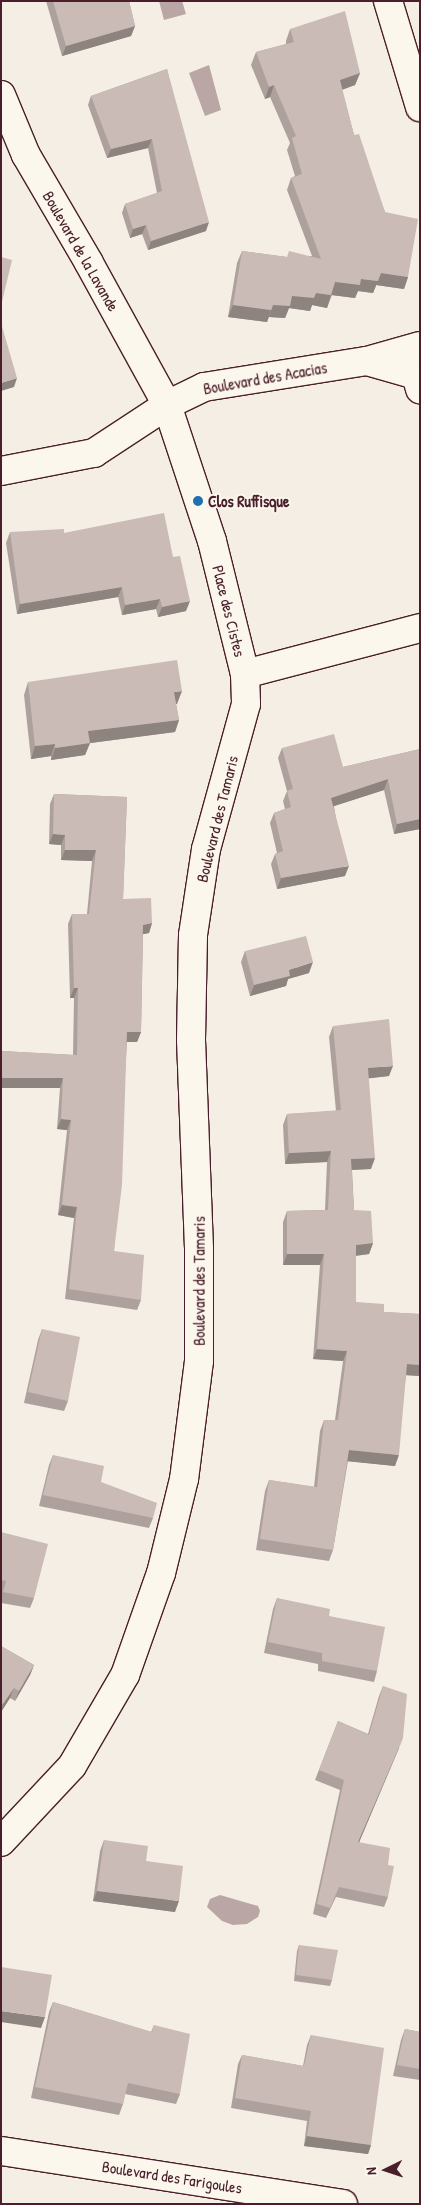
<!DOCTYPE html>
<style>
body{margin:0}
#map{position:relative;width:421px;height:2205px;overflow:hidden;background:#f4eee4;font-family:"Patrick Hand",sans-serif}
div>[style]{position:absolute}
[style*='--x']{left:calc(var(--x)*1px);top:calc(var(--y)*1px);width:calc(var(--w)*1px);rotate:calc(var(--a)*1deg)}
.water>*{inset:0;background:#baa7a5}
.roads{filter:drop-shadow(1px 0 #4a1f2b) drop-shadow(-1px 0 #4a1f2b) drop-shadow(0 1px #4a1f2b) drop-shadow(0 -1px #4a1f2b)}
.minor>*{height:28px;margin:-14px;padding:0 14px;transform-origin:14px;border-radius:14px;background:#fbf7ec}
.wall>*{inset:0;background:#aea19d}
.shaded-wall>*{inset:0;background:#8d837f}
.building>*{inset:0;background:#cabbb6}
.dots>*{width:14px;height:14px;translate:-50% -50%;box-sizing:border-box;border:2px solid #fbf7ec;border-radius:50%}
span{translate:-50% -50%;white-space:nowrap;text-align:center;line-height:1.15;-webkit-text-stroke:4px #fbf7ec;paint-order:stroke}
.street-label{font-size:16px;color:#4a1f2b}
.poi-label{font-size:16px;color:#4a1f2b;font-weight:700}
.left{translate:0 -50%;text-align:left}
.frame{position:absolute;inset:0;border:2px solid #4a1f2b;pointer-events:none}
.north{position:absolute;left:361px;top:2145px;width:50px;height:50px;-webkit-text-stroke:4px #fbf7ec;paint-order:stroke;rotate:266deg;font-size:14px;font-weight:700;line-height:20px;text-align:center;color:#4a1f2b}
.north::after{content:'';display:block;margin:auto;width:18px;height:22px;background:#4a1f2b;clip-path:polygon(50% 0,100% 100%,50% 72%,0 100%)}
</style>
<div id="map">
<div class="water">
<div style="clip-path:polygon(159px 1px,182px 1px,186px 14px,164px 20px)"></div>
<div style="clip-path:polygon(209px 65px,221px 110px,205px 116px,189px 73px)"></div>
<div style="clip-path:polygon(220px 1895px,258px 1906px,260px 1911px,258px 1917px,247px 1924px,233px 1925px,222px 1921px,207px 1907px,210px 1899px)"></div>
</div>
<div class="roads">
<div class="minor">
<div style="--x:388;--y:1;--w:111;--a:73.2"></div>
<div style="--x:1;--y:95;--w:65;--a:67.4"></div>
<div style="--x:26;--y:155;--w:125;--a:59.7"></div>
<div style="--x:89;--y:263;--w:162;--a:61.2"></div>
<div style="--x:167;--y:405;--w:143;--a:71.7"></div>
<div style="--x:212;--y:541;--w:137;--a:76.1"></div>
<div style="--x:245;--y:674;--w:30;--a:88"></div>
<div style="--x:246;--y:704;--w:150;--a:105.4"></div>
<div style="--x:206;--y:849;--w:87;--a:98.6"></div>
<div style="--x:193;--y:935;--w:105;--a:91.1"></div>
<div style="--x:191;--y:1040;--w:210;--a:87.8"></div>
<div style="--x:199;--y:1250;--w:111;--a:90"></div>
<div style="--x:199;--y:1361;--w:119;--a:97.2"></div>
<div style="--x:184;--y:1479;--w:97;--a:103.7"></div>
<div style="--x:161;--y:1573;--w:108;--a:109.4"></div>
<div style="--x:125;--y:1675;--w:105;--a:120.2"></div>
<div style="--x:72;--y:1766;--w:104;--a:133.1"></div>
<div style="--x:367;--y:361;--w:51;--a:15.9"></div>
<div style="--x:416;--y:375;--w:15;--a:74"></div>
<div style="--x:1;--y:471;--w:95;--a:-11"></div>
<div style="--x:94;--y:453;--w:87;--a:-33.3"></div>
<div style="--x:167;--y:405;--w:41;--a:-25.9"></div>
<div style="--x:204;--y:387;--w:165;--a:-9.1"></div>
<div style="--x:367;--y:361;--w:55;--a:-15.8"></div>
<div style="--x:245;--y:674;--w:181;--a:-14.7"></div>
<div style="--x:1;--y:2151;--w:346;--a:8.8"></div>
</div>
</div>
<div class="wall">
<div style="clip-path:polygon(46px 1px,129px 1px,135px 26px,131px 36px,62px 56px)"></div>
<div style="clip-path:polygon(290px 29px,360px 73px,355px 85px,342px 90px,354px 135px,385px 212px,408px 277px,404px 289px,376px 285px,373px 293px,358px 291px,355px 298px,332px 295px,327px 308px,312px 305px,310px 311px,289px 308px,285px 318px,269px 317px,267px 322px,228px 317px,237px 263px,242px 251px,287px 257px,312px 256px,287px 190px,291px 178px,295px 176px,287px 150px,290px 143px,270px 97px,265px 99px,251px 65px,256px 52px,286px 44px,286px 41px)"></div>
<div style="clip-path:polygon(167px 69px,206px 231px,148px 250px,142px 234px,130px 238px,122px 213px,125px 204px,157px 193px,148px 148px,107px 158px,88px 105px,91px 96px)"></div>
<div style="clip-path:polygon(10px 532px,64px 533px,173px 557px,186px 611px,158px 617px,156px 609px,122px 615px,118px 597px,17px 614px,6px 543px)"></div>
<div style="clip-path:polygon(28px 682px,177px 704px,176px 704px,179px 720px,175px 732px,90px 743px,85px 755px,51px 760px,51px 756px,31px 759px,24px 695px)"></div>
<div style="clip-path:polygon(282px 748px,343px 767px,420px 749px,420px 829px,394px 834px,384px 790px,334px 806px,345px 876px,277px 889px,271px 864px,275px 854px,277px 853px,270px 823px,274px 813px,285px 809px,283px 801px,287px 791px,278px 758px)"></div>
<div style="clip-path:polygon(54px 794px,127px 797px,123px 899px,152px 923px,149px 933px,143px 934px,141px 1032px,137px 1042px,127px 1042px,114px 1251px,141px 1300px,137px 1310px,65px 1299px,74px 1218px,58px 1215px,67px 1130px,57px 1129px,60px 1088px,1px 1088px,1px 1051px,73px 1055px,74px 998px,70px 998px,68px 924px,72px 914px,87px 914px,92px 861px,61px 860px,61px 845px,49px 844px,50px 804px)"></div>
<div style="clip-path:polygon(245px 951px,309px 973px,288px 979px,286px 986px,250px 996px,241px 962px)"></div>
<div style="clip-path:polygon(333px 1026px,389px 1076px,368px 1078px,371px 1169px,352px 1170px,354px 1210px,373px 1243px,369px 1254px,356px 1256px,356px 1302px,384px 1312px,420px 1314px,420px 1376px,406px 1375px,395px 1466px,348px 1461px,333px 1550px,329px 1561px,256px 1550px,265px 1491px,269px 1480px,314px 1487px,320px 1431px,324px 1420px,335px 1420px,343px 1361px,313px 1359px,320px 1265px,283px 1265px,283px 1222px,287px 1211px,325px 1210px,327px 1162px,285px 1164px,283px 1125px,287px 1114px,336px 1111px,329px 1037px)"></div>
<div style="clip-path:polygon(42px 1329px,68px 1401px,64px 1411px,24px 1403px,38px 1340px)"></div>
<div style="clip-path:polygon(53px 1455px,101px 1482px,153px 1518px,149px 1528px,39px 1506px,49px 1465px)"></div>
<div style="clip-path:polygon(1px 1532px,34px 1598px,30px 1608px,1px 1603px)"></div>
<div style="clip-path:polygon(277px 1598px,329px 1616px,377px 1671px,374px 1682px,318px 1671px,318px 1664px,264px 1653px,273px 1609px)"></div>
<div style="clip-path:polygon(1px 1646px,34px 1665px,30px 1675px,15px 1701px,10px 1698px,1px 1712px)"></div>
<div style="clip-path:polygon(383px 1686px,399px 1748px,359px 1842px,388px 1865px,388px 1897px,384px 1907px,336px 1897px,326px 1918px,313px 1914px,340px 1790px,315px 1780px,338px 1721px,368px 1734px,379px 1696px)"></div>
<div style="clip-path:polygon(104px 1840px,146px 1861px,175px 1912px,93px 1901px,100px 1851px)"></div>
<div style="clip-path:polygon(299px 1945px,332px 1980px,330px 1986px,294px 1981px,297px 1951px)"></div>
<div style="clip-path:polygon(53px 2002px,151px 2032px,154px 2025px,180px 2094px,176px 2104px,125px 2094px,123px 2104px,119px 2115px,31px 2098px,49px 2012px)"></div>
<div style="clip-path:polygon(405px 2029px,420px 2032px,420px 2080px,393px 2076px,401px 2040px)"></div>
<div style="clip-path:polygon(311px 2035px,371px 2145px,368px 2154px,304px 2146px,307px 2121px,231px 2108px,238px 2064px,242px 2055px,303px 2066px,307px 2045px)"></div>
</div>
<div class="shaded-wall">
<div style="clip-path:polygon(135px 26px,131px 36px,62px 56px,66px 46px)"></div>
<div style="clip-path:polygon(360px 73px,355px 85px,335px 92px,340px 80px)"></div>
<div style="clip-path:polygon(274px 85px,270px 97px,265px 99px,269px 87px)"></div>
<div style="clip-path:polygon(152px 139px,148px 148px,107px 158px,111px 149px)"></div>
<div style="clip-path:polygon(209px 222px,206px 231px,148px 250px,151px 241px)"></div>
<div style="clip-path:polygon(146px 225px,142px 234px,130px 238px,133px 229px)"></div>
<div style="clip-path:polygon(381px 273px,408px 277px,404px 289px,376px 285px)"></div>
<div style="clip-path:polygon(361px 279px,378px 281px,373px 293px,358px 291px,355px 298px,331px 295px,335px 282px)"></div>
<div style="clip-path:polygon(316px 293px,331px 295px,327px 308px,312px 305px,310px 311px,289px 308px,285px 318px,269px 317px,273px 305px,292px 296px)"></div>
<div style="clip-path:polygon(233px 305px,271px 310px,267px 322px,228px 317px)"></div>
<div style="clip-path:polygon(17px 378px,14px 387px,1px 391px,1px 383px)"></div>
<div style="clip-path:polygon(122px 587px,118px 597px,17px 614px,20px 604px)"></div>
<div style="clip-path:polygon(160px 599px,156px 609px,122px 615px,125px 605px)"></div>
<div style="clip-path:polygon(190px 601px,186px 611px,158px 617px,162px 607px)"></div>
<div style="clip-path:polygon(182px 691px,177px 704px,170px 705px,174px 692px)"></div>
<div style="clip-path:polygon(179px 720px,175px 732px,83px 744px,88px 731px)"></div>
<div style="clip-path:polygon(90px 743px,85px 755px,51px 760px,55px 748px)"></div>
<div style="clip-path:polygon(55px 744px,51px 756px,31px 759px,35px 746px)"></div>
<div style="clip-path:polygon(388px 779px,384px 790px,328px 808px,331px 798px)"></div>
<div style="clip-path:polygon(420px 819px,420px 829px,394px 834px,397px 824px)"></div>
<div style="clip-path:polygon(53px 834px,65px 835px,61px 845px,49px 844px)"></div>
<div style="clip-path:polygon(65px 850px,96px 850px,92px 861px,61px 860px)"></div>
<div style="clip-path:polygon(349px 866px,345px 876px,277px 889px,281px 878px)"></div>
<div style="clip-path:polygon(152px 923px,149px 933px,139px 935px,143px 925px)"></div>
<div style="clip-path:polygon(313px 962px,309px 973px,288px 979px,286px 986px,250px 996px,254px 985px,289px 970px)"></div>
<div style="clip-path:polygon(74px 988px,78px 988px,74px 998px,70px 998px)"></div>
<div style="clip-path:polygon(127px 1032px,141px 1032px,137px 1042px,123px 1042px)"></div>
<div style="clip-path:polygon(393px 1066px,389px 1076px,364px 1079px,368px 1068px)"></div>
<div style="clip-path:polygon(1px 1078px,63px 1078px,60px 1088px,1px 1088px)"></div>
<div style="clip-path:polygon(61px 1119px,71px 1120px,67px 1130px,57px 1129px)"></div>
<div style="clip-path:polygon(331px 1151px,327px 1162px,285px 1164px,289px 1153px)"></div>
<div style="clip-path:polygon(375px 1158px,371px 1169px,347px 1170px,351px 1159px)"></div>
<div style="clip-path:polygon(62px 1205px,77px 1207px,74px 1218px,58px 1215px)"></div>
<div style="clip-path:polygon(373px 1243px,369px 1254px,352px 1256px,356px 1245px)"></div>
<div style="clip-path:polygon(287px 1254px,324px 1254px,320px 1265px,283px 1265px)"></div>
<div style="clip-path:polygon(317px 1349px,347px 1351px,343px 1361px,313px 1359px)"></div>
<div style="clip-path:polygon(407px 1364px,420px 1365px,420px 1376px,403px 1375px)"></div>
<div style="clip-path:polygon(349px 1450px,399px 1455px,395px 1466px,345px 1461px)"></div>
<div style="clip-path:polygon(34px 1665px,30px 1675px,15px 1701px,19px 1691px)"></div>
<div style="clip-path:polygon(14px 1688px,10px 1698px,1px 1712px,3px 1704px)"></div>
<div style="clip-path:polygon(403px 1738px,399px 1748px,355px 1852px,358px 1842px)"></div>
<div style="clip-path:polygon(97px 1891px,179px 1901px,175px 1912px,93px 1901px)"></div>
<div style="clip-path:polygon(1px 2011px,45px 2017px,41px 2028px,1px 2022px)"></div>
<div style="clip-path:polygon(307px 2136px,371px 2145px,368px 2154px,304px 2146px)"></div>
</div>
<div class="building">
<div style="clip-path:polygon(53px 1px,129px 1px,135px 26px,66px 46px)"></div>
<div style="clip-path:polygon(345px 11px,360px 73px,340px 80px,354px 135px,359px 134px,385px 212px,418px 219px,408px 277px,381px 273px,378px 281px,361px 279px,360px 285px,335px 282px,331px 295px,316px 293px,314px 298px,292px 296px,290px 306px,273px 305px,271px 310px,233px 305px,242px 251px,287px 257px,289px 251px,321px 259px,291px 178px,302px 174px,292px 138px,296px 136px,274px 85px,269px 87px,256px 52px,294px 42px,290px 29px)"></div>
<div style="clip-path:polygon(167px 69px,209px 222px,151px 241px,146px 225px,133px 229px,125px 204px,162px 191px,152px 139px,111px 149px,91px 96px)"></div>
<div style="clip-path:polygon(1px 257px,12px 260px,1px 306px)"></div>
<div style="clip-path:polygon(1px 323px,17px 378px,1px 383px)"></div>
<div style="clip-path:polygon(164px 513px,173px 557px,180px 556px,190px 601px,162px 607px,160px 599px,125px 605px,122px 587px,20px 604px,10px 532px,64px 529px,64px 533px)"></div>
<div style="clip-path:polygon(177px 660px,182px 691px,174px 692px,179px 720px,88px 731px,90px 743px,55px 748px,55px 744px,35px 746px,28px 682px)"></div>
<div style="clip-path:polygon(334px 734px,343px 767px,420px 749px,420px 819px,397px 824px,388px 779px,331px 798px,349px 866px,281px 878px,275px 854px,283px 851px,274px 813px,291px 807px,287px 791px,293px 789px,282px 748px)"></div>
<div style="clip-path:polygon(54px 794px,127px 797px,123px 899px,151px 898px,152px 923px,143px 925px,141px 1032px,127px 1032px,122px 1185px,114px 1251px,144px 1255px,141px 1300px,69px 1289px,77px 1207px,62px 1205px,71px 1120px,61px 1119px,63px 1078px,1px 1078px,1px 1051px,77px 1055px,78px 988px,74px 988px,72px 914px,89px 914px,96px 850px,65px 850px,65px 835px,53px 834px)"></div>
<div style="clip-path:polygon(306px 936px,313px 962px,289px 970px,290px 976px,254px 985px,245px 951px)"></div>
<div style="clip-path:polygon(389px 1019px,393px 1066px,368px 1068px,375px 1158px,351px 1159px,354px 1210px,371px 1211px,373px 1243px,356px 1245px,356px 1302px,384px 1304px,384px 1312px,420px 1314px,420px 1365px,407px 1364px,399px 1455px,349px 1450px,333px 1550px,260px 1539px,269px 1480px,317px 1487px,324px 1420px,338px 1420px,347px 1351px,317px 1349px,324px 1254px,287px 1254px,287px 1211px,328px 1210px,331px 1151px,289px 1153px,287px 1114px,341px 1110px,333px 1026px)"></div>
<div style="clip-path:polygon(42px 1329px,80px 1337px,68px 1401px,28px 1392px)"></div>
<div style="clip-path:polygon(53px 1455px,104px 1466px,101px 1482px,157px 1503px,153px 1518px,43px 1495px)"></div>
<div style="clip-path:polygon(1px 1532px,48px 1544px,34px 1598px,3px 1592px,6px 1581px,1px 1580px)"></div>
<div style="clip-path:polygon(277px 1598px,330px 1609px,329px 1616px,385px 1627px,377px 1671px,322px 1661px,322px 1653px,268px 1642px)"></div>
<div style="clip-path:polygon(1px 1646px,34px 1665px,19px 1691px,14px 1688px,3px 1704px,1px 1703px)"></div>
<div style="clip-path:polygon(383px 1686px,407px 1694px,403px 1738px,358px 1842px,390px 1848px,388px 1865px,394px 1866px,388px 1897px,339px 1887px,330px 1908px,317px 1904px,344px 1780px,319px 1770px,338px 1721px,369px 1735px)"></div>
<div style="clip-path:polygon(104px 1840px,148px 1846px,146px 1861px,183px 1866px,179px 1901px,97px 1891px)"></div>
<div style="clip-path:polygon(299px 1945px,338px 1950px,332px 1980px,296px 1975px)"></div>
<div style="clip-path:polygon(1px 1967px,52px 1975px,45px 2017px,1px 2011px)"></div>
<div style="clip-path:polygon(53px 2002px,152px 2032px,154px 2025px,190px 2034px,180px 2094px,128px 2083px,123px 2104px,35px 2087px)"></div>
<div style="clip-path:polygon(405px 2029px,420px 2032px,420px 2069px,397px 2065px)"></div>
<div style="clip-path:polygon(311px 2035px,384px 2048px,371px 2145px,307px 2136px,311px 2111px,235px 2098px,242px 2055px,304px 2066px)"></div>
</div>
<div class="dots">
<div style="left:198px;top:501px;background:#1f6fb2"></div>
</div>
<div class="street-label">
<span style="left:81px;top:251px;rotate:60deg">Boulevard de la Lavande</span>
<span style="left:265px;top:378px;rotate:-10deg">Boulevard des Acacias</span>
<span style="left:229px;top:611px;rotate:76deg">Place des Cistes</span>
<span style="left:217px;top:819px;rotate:-76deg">Boulevard des Tamaris</span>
<span style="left:199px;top:1281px;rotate:-90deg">Boulevard des Tamaris</span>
<span style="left:172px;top:2177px;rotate:9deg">Boulevard des Farigoules</span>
</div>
<div class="poi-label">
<span class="left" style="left:208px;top:501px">Clos Ruffisque</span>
</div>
<div class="frame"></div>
<div class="north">N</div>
</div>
